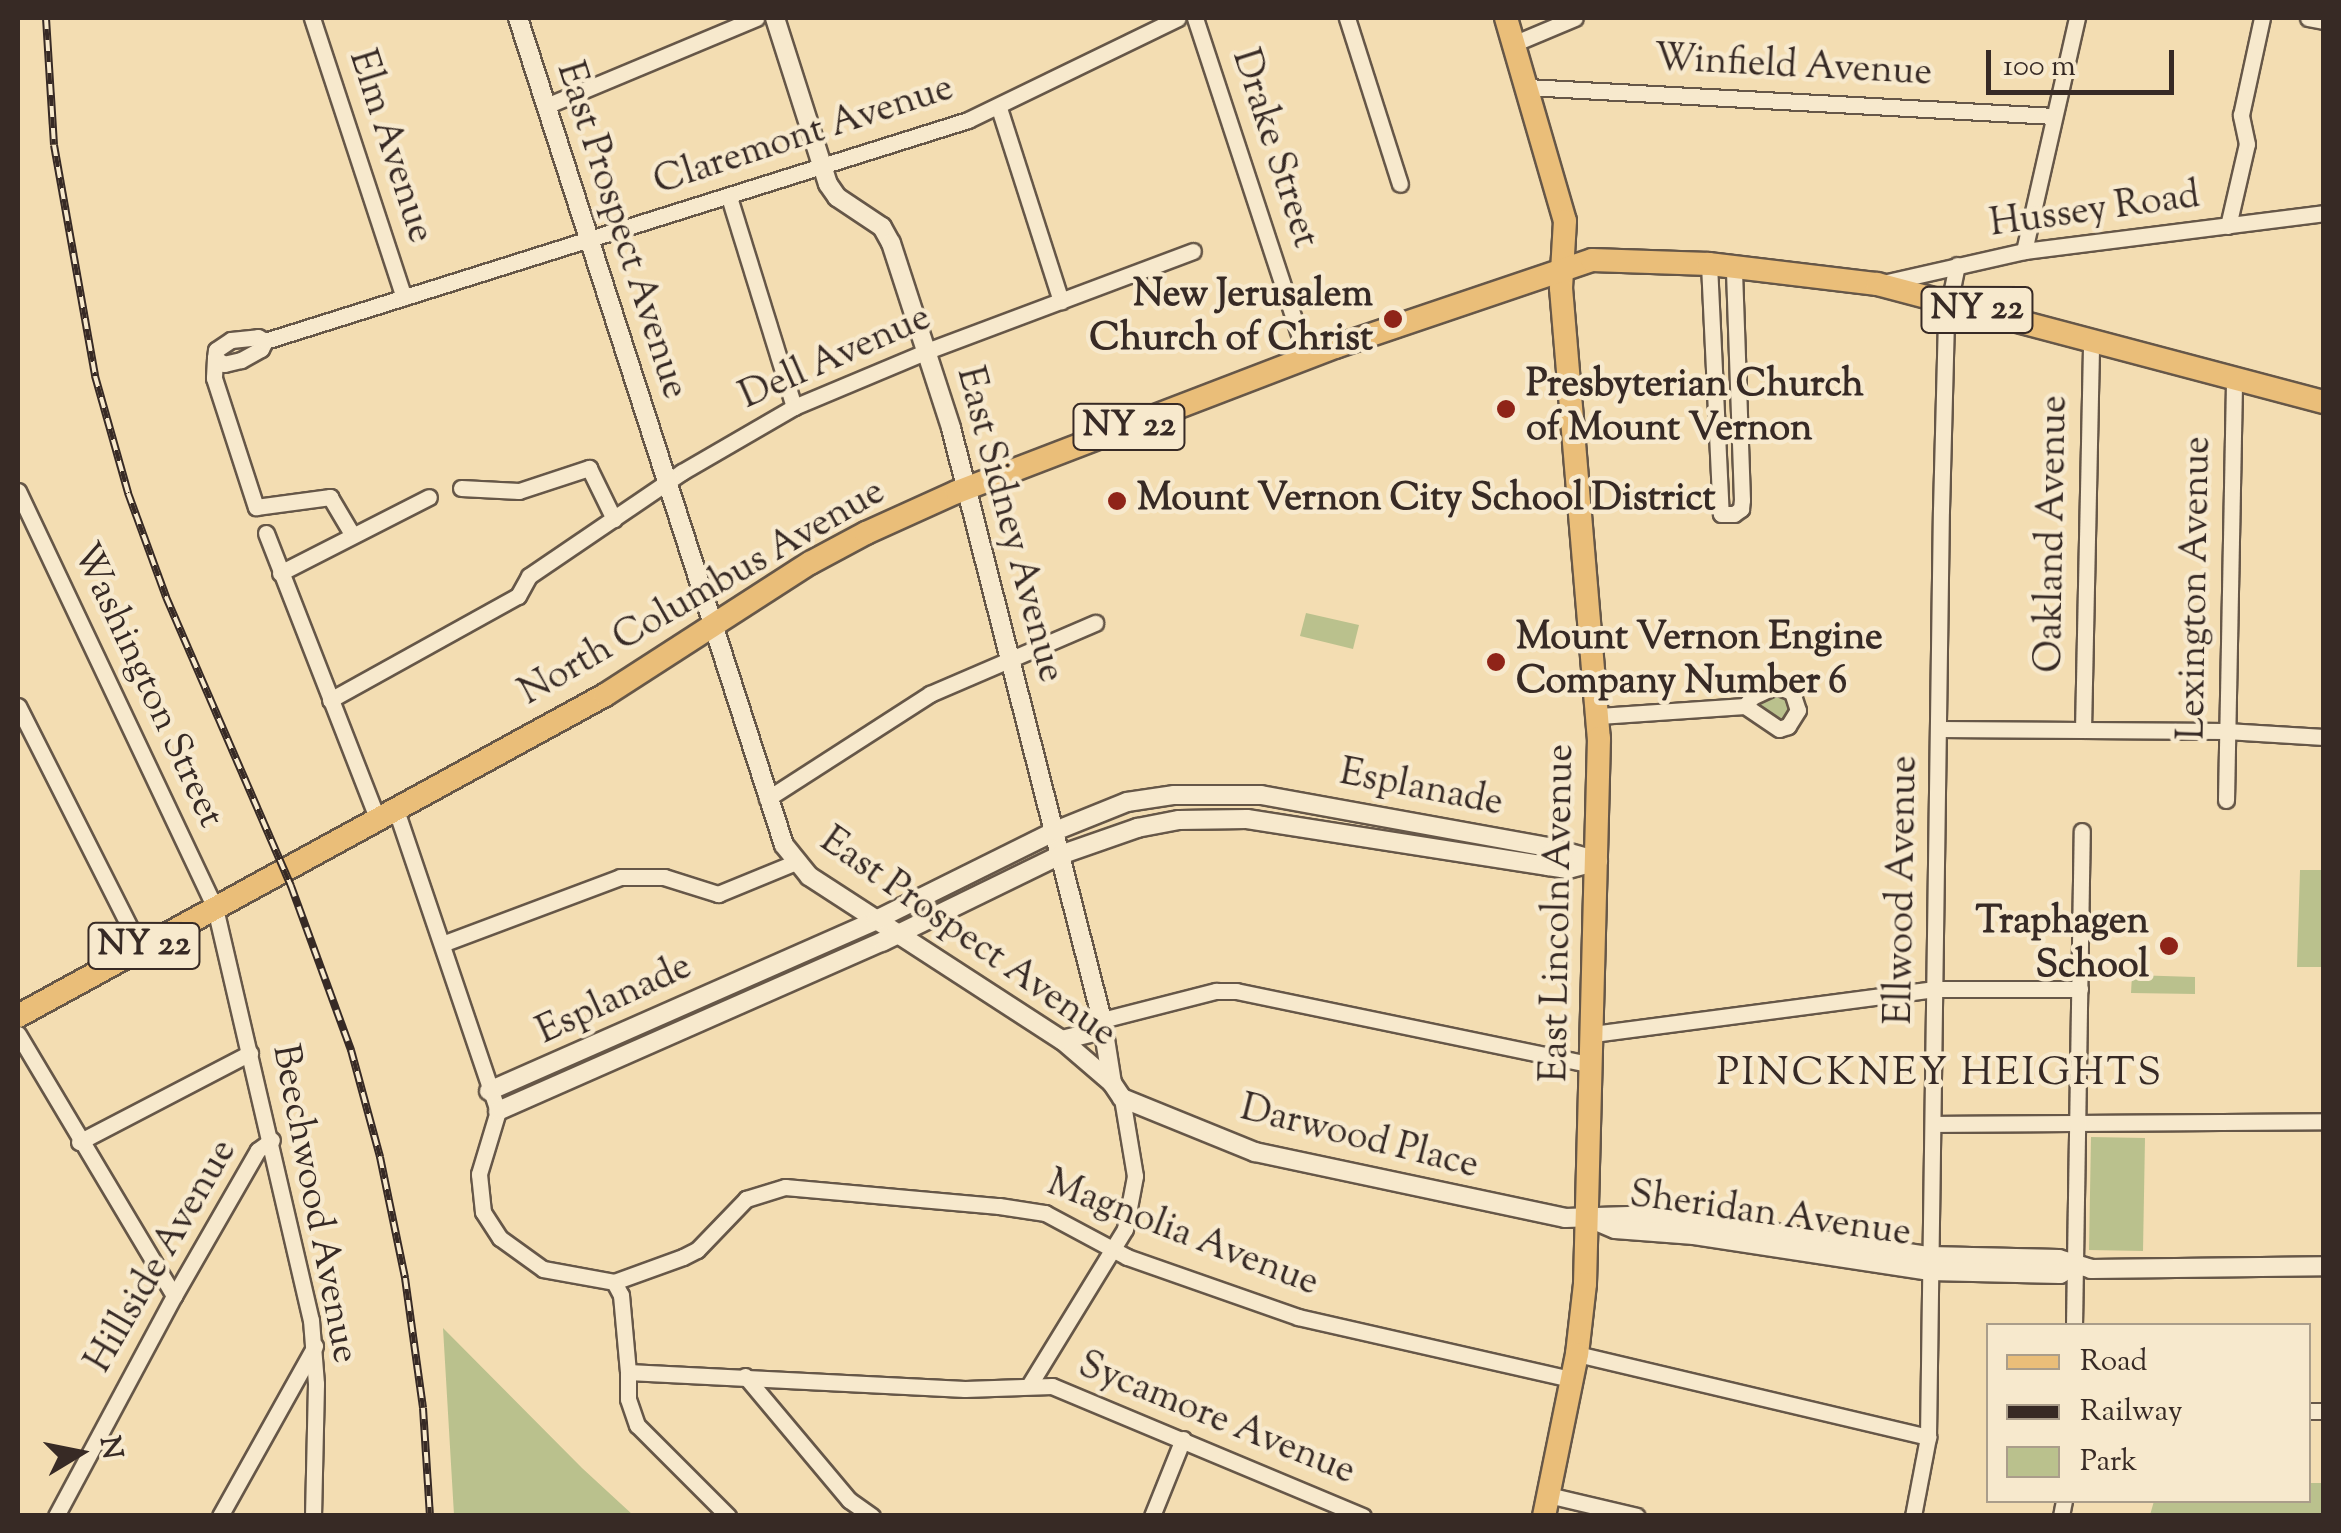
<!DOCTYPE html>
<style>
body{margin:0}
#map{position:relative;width:2341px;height:1533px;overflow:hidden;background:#f3ddb2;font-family:"Sorts Mill Goudy",serif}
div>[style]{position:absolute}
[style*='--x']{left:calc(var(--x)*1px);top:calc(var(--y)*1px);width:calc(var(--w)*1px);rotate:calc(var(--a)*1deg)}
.green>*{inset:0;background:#bac18d}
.roads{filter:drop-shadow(2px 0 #665748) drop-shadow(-2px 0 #665748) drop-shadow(0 2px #665748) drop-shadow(0 -2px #665748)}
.minor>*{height:15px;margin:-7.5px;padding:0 7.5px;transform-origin:7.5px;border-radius:7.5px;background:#f7e9cd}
.tertiary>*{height:18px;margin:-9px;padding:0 9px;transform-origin:9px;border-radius:9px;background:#f7e9cd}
.primary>*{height:22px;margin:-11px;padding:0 11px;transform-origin:11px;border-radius:11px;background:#eabe79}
.rail>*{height:8px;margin-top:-4px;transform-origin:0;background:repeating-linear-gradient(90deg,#f7e9cd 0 11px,#372a25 0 22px);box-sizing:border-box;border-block:2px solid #372a25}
.dots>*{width:28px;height:28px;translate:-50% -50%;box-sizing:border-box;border:5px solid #f7e9cd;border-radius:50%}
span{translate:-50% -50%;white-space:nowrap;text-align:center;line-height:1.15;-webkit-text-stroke:9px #f7e9cd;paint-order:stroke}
.shield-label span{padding:2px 8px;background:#f7e9cd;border:2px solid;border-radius:8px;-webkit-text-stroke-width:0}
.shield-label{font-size:35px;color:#372a25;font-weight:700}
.street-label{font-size:38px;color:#372a25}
.poi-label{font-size:38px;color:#372a25;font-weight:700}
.right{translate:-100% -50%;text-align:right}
.left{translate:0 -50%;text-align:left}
.neighbourhood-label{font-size:40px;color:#372a25;letter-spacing:2.5px}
.frame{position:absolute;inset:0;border:20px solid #372a25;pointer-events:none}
.legend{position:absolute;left:1986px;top:1323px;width:325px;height:180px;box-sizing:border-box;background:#f7e9cd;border:2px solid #aa9d8a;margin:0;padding:12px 18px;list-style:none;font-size:30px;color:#372a25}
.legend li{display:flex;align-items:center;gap:20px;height:50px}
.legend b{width:50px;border:2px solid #aa9d8a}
.north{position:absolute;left:30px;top:1403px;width:100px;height:100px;-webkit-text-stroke:8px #f7e9cd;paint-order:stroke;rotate:80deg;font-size:28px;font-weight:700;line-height:40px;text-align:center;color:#372a25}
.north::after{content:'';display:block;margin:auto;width:35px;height:45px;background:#372a25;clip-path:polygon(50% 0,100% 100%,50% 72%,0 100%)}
.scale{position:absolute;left:1986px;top:50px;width:188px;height:45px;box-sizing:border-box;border:5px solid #372a25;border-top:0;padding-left:12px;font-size:30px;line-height:35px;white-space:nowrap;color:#372a25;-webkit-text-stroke:8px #f7e9cd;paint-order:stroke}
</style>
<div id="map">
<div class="green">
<div style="clip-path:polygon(1306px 613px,1359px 625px,1353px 649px,1300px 636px)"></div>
<div style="clip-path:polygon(1775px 693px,1784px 694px,1792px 706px,1788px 718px,1778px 722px,1756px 706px)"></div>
<div style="clip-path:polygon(2300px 870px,2323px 870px,2323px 967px,2297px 967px)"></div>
<div style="clip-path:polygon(2132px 975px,2195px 977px,2195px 994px,2131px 993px)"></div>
<div style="clip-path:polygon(2091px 1137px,2145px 1138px,2143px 1251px,2089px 1250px)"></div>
<div style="clip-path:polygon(443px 1328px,582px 1468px,633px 1515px,454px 1515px)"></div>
<div style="clip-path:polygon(2309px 1483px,2323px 1483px,2323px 1515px,2150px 1515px,2154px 1501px,2308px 1500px)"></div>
</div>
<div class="roads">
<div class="minor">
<div style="--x:312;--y:18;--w:294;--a:71.8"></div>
<div style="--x:1195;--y:18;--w:358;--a:71.8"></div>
<div style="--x:1347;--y:18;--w:174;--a:72.3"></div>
<div style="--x:2308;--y:18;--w:16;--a:11"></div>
<div style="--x:1513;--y:44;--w:67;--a:-22.8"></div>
<div style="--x:1527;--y:87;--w:528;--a:3.15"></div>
<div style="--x:546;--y:106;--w:228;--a:-22.7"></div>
<div style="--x:999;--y:108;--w:203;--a:72.2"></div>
<div style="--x:729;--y:197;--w:220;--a:72.8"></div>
<div style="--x:2228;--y:226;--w:84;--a:-77"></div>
<div style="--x:2247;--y:144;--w:30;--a:-102"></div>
<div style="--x:2241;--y:115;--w:99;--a:-77.8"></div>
<div style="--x:2024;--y:251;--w:239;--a:-77.2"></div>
<div style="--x:1709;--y:264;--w:250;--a:87.3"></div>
<div style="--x:1721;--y:514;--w:13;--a:0"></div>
<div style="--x:1734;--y:514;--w:9;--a:-36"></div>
<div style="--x:1741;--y:509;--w:9;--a:-84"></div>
<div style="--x:1742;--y:500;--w:233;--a:-92"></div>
<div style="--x:1879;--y:284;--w:149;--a:-12.8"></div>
<div style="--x:2024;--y:251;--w:302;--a:-7.2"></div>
<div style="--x:265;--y:341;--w:9;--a:117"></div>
<div style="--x:261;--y:349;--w:23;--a:151"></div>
<div style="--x:241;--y:360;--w:17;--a:167"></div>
<div style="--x:224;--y:364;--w:11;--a:-146"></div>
<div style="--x:215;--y:358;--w:8;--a:-83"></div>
<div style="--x:216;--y:350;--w:18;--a:-34"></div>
<div style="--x:231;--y:340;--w:27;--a:-6"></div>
<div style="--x:258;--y:337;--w:8;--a:30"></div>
<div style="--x:265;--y:341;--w:737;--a:-17.45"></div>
<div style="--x:968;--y:120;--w:233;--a:-25.9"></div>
<div style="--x:215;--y:358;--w:20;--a:93"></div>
<div style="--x:214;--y:378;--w:136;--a:72"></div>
<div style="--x:256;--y:507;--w:75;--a:-7.7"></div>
<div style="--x:330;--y:497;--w:43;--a:59.3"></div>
<div style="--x:461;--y:488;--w:58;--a:3"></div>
<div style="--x:519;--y:491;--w:74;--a:-18.2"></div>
<div style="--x:589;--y:468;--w:57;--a:63.9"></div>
<div style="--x:18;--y:491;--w:461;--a:64.7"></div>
<div style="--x:215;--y:908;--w:423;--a:76.9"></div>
<div style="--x:311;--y:1320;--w:64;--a:85.5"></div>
<div style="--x:316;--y:1384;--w:132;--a:91.3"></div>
<div style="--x:266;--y:533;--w:306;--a:68.7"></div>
<div style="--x:280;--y:573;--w:167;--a:-27"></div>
<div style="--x:330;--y:700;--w:215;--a:-29"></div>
<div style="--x:518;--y:596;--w:23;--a:-61"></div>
<div style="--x:529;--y:576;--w:185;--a:-34.2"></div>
<div style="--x:682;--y:472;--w:129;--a:-30.1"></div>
<div style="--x:794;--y:407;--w:144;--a:-22.8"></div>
<div style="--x:927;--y:351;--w:284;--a:-20.6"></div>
<div style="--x:18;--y:706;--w:271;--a:63.2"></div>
<div style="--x:1599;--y:716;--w:146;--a:-3.9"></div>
<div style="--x:1745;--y:706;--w:11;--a:-52"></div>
<div style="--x:1752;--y:697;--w:26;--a:-25"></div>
<div style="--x:1776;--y:686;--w:17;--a:21"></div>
<div style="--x:1792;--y:692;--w:19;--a:72"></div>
<div style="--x:1798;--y:710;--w:19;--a:122"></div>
<div style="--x:1788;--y:726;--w:9;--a:162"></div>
<div style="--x:1779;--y:729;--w:41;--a:-145.9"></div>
<div style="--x:1939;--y:729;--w:287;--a:0.4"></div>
<div style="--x:2226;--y:731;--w:98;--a:3.5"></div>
<div style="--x:2083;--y:730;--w:391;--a:-88.8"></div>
<div style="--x:767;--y:799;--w:194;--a:-32.8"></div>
<div style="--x:930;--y:694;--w:180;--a:-23.3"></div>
<div style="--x:2226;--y:800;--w:422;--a:-88.9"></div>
<div style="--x:396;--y:810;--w:318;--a:71.3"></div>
<div style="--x:498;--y:1111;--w:66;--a:106.8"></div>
<div style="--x:479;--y:1174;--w:38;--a:84"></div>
<div style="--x:483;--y:1212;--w:31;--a:57"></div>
<div style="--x:500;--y:1238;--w:53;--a:35.8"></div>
<div style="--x:543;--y:1269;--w:72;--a:10.4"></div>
<div style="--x:614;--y:1282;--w:15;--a:62"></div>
<div style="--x:621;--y:1295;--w:77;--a:84.8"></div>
<div style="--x:628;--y:1372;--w:337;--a:2.9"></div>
<div style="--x:965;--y:1389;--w:87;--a:-2"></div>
<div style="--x:1052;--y:1386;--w:337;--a:22.7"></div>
<div style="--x:442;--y:944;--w:190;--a:-20.6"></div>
<div style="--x:620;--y:877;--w:44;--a:0"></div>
<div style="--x:664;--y:877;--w:57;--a:17.5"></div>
<div style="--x:718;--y:894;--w:84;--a:-22.3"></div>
<div style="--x:1102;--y:1020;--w:118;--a:-14.3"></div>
<div style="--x:1216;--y:991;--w:20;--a:0"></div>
<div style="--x:1236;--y:991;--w:364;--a:11.7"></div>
<div style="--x:18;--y:1034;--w:305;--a:59.2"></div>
<div style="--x:1593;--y:1034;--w:343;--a:-7.5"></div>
<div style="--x:1933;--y:989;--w:147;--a:0"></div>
<div style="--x:1933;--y:1124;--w:391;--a:-0.4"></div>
<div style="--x:79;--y:1142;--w:193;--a:-27.5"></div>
<div style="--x:614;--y:1282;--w:73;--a:-19.9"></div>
<div style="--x:683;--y:1257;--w:16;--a:-27"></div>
<div style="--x:697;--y:1250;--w:71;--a:-46.1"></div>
<div style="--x:746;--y:1199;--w:41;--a:-17.1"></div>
<div style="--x:785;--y:1187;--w:215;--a:5.1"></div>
<div style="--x:999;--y:1206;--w:47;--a:8.7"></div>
<div style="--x:1045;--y:1213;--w:93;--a:28.2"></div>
<div style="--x:1127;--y:1257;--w:181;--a:19.3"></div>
<div style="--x:1298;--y:1317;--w:280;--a:12.8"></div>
<div style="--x:2074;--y:1326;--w:495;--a:-89.1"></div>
<div style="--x:1577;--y:1354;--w:361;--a:13.3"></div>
<div style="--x:628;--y:1372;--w:27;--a:90"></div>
<div style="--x:628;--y:1399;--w:28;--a:71"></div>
<div style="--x:637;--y:1425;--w:129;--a:45"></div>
<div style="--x:745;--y:1376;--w:162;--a:50"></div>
<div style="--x:849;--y:1500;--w:28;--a:35"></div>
<div style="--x:1030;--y:1384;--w:182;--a:-58.5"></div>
<div style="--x:1125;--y:1229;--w:54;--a:-79.3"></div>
<div style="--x:1135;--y:1176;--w:79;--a:-99.5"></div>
<div style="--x:2308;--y:1411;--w:16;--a:0"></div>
<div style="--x:1548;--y:1495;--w:91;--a:13.3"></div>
<div style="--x:56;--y:1516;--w:250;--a:-61.8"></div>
<div style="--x:174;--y:1296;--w:168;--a:-60.1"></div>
<div style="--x:258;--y:1150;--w:17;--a:-36"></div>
<div style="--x:220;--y:1516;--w:195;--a:-60.8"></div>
<div style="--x:1152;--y:1516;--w:83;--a:-68.1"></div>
<div style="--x:1913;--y:1516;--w:80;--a:-79.2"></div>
<div style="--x:1928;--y:1437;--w:927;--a:-89.2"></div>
<div style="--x:1941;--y:510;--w:192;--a:-88.5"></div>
<div style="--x:1946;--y:318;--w:54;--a:-78.3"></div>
<div style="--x:2061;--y:1516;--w:16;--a:-79"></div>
</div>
<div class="tertiary">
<div style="--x:518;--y:18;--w:869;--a:72.17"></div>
<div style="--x:784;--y:845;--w:40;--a:51"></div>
<div style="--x:809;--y:876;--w:302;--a:33"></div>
<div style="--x:1062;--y:1040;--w:66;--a:40.7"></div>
<div style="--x:1112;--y:1083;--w:18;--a:56"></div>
<div style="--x:1122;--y:1098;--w:144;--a:22.1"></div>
<div style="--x:1255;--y:1152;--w:317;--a:12"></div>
<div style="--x:1565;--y:1218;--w:95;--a:-1.8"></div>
<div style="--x:1660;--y:1215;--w:272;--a:8.7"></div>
<div style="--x:1929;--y:1256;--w:130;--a:1.3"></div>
<div style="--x:2059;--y:1259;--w:34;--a:17"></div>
<div style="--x:2091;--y:1269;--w:233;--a:-0.7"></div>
<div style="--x:775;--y:18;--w:174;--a:72.3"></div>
<div style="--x:828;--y:184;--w:16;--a:55"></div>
<div style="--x:837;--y:197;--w:54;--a:33.7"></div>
<div style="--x:882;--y:227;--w:18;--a:61"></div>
<div style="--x:891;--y:243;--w:194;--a:72"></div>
<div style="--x:951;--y:428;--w:611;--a:75.69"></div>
<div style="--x:1102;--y:1020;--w:64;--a:81"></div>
<div style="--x:1062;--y:1040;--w:32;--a:-14"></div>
<div style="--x:1093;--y:1032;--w:15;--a:-53"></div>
<div style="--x:489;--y:1091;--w:423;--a:-23.8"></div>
<div style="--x:876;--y:920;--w:200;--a:-26.4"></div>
<div style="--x:1055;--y:831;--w:78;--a:-21.9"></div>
<div style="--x:1127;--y:802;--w:48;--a:-8.5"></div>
<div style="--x:1174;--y:795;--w:87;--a:0"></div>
<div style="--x:1261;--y:795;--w:292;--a:10.3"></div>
<div style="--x:1548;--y:847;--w:52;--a:15.6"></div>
<div style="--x:498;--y:1111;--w:420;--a:-23.8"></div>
<div style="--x:882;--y:942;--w:198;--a:-26"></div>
<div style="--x:1060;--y:855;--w:82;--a:-19.3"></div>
<div style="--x:1137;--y:828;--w:43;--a:-10.8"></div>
<div style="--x:1179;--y:820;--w:68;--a:-0.8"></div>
<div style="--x:1247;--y:819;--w:305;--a:8.9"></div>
<div style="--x:1548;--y:866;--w:20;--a:9"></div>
<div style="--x:1568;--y:869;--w:30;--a:-15"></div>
<div style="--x:1589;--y:1218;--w:28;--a:23"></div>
<div style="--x:1615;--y:1229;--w:79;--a:4.3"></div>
<div style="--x:1694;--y:1235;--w:239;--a:8.7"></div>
<div style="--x:1930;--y:1271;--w:130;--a:1.3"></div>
<div style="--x:2060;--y:1274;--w:15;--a:-32"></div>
</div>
<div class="primary">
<div style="--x:1506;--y:18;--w:211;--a:73.8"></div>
<div style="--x:1565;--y:221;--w:67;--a:93.4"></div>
<div style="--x:1561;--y:288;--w:452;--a:85.2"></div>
<div style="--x:1599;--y:738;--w:546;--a:91.47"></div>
<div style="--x:1585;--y:1284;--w:70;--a:96.5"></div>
<div style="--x:1577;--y:1354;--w:165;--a:101.5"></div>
<div style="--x:18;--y:1016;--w:669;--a:-28.67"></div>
<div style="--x:605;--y:695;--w:244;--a:-32.8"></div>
<div style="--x:810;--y:563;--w:64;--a:-28.2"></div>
<div style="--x:866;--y:533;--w:100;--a:-24.3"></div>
<div style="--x:957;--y:492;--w:405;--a:-21"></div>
<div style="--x:1335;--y:347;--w:271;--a:-18.7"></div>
<div style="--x:1592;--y:260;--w:117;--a:2"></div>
<div style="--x:1709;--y:264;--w:169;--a:6.8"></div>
<div style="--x:1877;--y:284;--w:462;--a:14.8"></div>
</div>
</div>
<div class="rail">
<div style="--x:46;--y:18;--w:127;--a:86.4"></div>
<div style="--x:54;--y:145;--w:235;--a:79.9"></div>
<div style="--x:95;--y:376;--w:122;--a:74.2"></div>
<div style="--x:128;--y:493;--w:111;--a:69.9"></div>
<div style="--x:166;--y:597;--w:315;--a:66.6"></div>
<div style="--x:291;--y:886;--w:175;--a:69.9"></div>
<div style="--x:351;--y:1050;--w:111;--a:74.8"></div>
<div style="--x:380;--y:1157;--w:124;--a:78.3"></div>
<div style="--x:405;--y:1278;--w:131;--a:82.1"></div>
<div style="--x:423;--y:1408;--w:108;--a:86.3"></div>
</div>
<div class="dots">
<div style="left:1393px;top:319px;background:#8f2418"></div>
<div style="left:1506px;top:409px;background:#8f2418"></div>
<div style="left:1117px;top:501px;background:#8f2418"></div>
<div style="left:1496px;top:662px;background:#8f2418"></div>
<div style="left:2169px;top:946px;background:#8f2418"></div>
</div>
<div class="shield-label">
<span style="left:1977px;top:310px">NY 22</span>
<span style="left:1129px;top:427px">NY 22</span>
<span style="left:144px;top:946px">NY 22</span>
</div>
<div class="street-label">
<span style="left:1793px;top:68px;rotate:3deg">Winfield Avenue</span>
<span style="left:804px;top:137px;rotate:-18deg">Claremont Avenue</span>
<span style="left:389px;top:147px;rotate:72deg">Elm Avenue</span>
<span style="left:1273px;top:149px;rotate:72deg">Drake Street</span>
<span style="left:2095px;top:212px;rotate:-8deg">Hussey Road</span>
<span style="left:620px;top:231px;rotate:72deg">East Prospect Avenue</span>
<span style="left:836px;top:359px;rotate:-24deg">Dell Avenue</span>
<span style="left:1008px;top:525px;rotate:75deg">East Sidney Avenue</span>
<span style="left:2054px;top:534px;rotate:-89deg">Oakland Avenue</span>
<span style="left:2197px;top:588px;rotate:-89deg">Lexington Avenue</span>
<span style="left:703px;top:594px;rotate:-30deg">North Columbus Avenue</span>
<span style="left:146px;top:686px;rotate:65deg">Washington Street</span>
<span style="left:1421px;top:790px;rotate:11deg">Esplanade</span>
<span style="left:1904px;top:890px;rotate:-89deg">Ellwood Avenue</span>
<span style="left:1560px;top:913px;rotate:-89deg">East Lincoln Avenue</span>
<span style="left:967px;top:939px;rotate:35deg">East Prospect Avenue</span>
<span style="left:615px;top:1001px;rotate:-25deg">Esplanade</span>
<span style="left:1359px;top:1139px;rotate:14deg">Darwood Place</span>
<span style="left:313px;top:1204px;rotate:79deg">Beechwood Avenue</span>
<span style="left:1770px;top:1216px;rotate:8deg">Sheridan Avenue</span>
<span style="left:1182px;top:1235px;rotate:21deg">Magnolia Avenue</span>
<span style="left:163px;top:1257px;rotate:-60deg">Hillside Avenue</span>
<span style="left:1216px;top:1420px;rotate:22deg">Sycamore Avenue</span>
</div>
<div class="poi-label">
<span class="right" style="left:1373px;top:319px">New Jerusalem<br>Church of Christ</span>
<span class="left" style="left:1526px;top:409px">Presbyterian Church<br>of Mount Vernon</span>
<span class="left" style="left:1137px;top:501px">Mount Vernon City School District</span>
<span class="left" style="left:1516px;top:662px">Mount Vernon Engine<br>Company Number 6</span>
<span class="right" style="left:2149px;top:946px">Traphagen<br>School</span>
</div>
<div class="neighbourhood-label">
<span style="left:1940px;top:1075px">PINCKNEY HEIGHTS</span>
</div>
<div class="frame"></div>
<ul class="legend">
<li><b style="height:12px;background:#eabe79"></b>Road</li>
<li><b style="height:12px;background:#372a25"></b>Railway</li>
<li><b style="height:28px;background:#bac18d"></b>Park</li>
</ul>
<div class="north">N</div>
<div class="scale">100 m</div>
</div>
